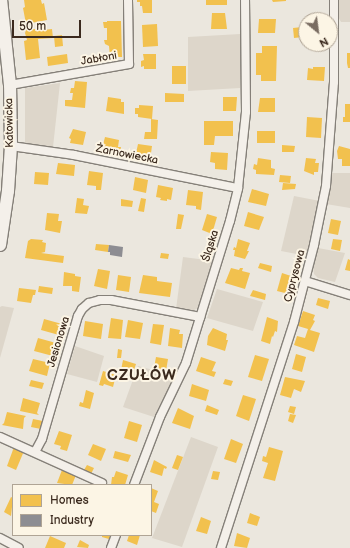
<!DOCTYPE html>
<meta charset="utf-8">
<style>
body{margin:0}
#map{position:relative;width:350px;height:548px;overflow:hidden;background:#ebe7de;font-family:"Balsamiq Sans",sans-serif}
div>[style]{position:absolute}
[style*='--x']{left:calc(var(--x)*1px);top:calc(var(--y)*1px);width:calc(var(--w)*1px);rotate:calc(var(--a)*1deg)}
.green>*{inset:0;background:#ddd6ca}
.homes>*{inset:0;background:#f2c14e}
.industry>*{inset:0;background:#8d8d92}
.roads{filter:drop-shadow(1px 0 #858079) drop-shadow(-1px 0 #858079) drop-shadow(0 1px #858079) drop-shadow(0 -1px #858079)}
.minor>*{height:8px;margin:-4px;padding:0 4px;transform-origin:4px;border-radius:4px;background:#f4f0ea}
.secondary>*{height:12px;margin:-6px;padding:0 6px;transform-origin:6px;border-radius:6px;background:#f4f0ea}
span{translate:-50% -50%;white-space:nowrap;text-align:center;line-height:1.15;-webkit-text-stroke:4px #fcf5e5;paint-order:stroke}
.street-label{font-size:11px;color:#3b2a1e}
.district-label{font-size:15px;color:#3b2a1e;font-weight:700;letter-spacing:1px}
.legend{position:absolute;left:12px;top:484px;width:140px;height:52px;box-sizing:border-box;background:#fcf5e5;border:1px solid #afa495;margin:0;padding:5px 7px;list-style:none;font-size:12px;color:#3b2a1e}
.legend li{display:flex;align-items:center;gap:8px;height:20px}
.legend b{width:20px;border:1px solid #afa495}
.north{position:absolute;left:298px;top:12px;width:40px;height:40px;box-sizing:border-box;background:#fcf5e5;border:1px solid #afa495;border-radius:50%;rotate:151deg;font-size:11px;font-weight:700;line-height:16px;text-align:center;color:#3b2a1e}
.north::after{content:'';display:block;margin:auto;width:14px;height:18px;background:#796c61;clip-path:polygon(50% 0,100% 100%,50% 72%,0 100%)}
.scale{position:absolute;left:12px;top:20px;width:69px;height:18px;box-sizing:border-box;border:2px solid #3b2a1e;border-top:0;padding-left:5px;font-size:12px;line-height:14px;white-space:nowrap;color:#3b2a1e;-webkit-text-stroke:3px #fcf5e5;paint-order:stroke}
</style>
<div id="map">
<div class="green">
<div style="clip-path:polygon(336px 0,350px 0,350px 22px,341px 22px,337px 15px)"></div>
<div style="clip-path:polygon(240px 34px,240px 88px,188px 91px,188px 37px)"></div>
<div style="clip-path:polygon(60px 83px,53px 147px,25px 143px,25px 88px)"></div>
<div style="clip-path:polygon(332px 173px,350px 173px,350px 208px,326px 204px)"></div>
<div style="clip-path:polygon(294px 196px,320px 201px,307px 256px,281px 251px)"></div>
<div style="clip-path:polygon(318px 248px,345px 253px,335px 282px,318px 278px,314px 274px,313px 265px)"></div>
<div style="clip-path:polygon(183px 257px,214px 261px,200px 307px,194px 310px,176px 309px)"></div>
<div style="clip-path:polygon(217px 289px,263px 302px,253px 331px,207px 318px)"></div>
<div style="clip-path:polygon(2px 306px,14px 308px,0 358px,0 307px)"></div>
<div style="clip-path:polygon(75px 346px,104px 356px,97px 382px,67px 374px)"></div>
<div style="clip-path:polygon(138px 366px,176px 376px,154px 417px,123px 407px)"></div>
<div style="clip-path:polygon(191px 437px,218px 447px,182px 547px,152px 538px)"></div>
</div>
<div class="homes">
<div style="clip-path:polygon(24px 0,41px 0,42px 4px,44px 3px,47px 20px,26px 24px,23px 8px,25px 7px)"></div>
<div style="clip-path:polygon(137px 0,152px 0,152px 13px,143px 13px,142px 6px,140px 6px,140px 2px,137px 2px)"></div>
<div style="clip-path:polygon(206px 0,227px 0,227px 5px,206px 5px)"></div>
<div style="clip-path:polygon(272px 0,286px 0,286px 1px,273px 2px)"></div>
<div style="clip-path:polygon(212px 13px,225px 13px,227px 29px,211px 29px)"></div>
<div style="clip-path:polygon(259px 19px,276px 19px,275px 33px,258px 33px)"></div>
<div style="clip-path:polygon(107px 21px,121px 21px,122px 57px,110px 57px,109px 46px,105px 44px,104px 40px,107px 40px,107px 28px,104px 28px,103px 22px,107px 22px)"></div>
<div style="clip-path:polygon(157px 24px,158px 46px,143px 47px,142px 25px)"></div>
<div style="clip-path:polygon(302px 27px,303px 37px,294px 38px,293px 28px)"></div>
<div style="clip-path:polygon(35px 29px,35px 31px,52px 29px,53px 38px,38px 39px,40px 58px,26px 60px,24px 41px,27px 40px,25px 33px,26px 30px)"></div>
<div style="clip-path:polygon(62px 35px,63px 46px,55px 47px,54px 36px)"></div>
<div style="clip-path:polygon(262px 46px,277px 46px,276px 81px,261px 81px,261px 75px,256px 75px,256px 53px,262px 53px)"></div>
<div style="clip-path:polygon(347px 53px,350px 53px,350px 68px,348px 68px,347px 63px)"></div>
<div style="clip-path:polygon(67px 54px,68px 63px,48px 66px,47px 57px)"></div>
<div style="clip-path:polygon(143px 54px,156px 54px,156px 69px,144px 69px,144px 66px,141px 67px,141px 61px,144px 60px)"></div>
<div style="clip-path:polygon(172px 66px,186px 66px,186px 84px,172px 84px)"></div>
<div style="clip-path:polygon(313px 67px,325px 67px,324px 81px,307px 80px,308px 68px,313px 69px)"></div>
<div style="clip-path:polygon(75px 81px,87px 82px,85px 108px,65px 106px,65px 100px,72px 100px,73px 93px,70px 93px,71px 88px,74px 88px)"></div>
<div style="clip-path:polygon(165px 93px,184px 94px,184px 102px,165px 102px)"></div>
<div style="clip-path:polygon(108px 97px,121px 99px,121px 102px,124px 102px,124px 114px,106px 111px)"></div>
<div style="clip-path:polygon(223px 97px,237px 97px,236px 111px,223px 111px)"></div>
<div style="clip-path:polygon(260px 98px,275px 98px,275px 112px,258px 112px)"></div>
<div style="clip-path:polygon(345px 104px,350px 104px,350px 122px,343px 122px,343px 117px,345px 117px)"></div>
<div style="clip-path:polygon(139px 105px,153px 106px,152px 119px,138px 117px,138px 114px,135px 114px,135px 108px,139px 108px)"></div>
<div style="clip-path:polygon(307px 117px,322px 118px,321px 138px,306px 137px)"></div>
<div style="clip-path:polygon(151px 119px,158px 120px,157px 139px,144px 139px,145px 132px,151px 132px)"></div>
<div style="clip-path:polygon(204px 121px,233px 121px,233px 136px,215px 136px,214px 145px,204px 145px)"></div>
<div style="clip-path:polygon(73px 129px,86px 132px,83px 145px,70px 143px,71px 139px,69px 138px)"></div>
<div style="clip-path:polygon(257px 131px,275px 131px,275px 143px,257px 143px)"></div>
<div style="clip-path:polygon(105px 137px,119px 140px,118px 147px,121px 147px,120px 152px,102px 149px)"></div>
<div style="clip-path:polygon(138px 144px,152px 146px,150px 160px,135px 158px)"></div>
<div style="clip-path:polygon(282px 145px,295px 146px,294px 152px,282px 152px)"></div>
<div style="clip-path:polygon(339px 146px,350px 149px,350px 166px,342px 166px,342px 159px,338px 159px,337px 151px)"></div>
<div style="clip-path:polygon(211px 152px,228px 153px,227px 170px,215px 169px,215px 163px,210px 162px)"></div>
<div style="clip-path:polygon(258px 158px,271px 160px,271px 168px,275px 169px,274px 175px,256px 174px,256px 170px,253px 169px,254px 164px,257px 165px)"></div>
<div style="clip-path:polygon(306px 158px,316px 159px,315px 163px,319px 163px,318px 172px,314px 172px,314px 175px,304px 171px)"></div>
<div style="clip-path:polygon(58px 163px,75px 165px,74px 176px,56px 174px)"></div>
<div style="clip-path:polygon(89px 171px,103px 173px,101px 190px,96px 190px,96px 186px,87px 185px)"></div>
<div style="clip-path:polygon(35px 172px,49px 173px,48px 185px,34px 184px)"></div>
<div style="clip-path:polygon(280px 175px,291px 176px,290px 183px,279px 182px)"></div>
<div style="clip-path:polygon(135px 177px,148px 180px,146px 193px,133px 190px)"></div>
<div style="clip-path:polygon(283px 183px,296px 184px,295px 189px,282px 190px)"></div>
<div style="clip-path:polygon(158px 185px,173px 188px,171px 200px,167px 199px,167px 201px,160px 200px,161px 198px,156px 197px)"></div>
<div style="clip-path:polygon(252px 189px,269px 194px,266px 206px,248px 202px)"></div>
<div style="clip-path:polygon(188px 190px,203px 192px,201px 210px,196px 209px,196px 206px,186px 205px)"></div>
<div style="clip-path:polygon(77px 198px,84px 199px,83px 205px,89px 206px,87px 214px,75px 213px)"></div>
<div style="clip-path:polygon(141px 198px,146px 199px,144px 212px,138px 211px)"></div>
<div style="clip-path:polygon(121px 199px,133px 201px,132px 207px,121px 206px)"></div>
<div style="clip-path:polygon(248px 212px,264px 217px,259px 230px,244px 226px)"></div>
<div style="clip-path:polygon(47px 213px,59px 214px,58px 221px,62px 221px,60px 233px,45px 230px)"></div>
<div style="clip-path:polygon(178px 214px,184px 215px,181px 229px,176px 229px)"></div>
<div style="clip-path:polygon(207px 214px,217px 217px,212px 234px,202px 230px)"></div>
<div style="clip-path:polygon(331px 219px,341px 221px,338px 235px,328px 233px)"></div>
<div style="clip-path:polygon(31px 239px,43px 240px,42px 242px,46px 243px,45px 252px,41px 253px,64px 256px,63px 263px,25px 258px,28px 241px)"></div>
<div style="clip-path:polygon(238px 239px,250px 243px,247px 251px,249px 251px,245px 259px,234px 256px,235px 250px,233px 250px,234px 247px,236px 248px)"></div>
<div style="clip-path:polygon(333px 239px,342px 240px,340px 251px,331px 249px)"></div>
<div style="clip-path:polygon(96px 244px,109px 245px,108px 252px,95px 250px)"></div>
<div style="clip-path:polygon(161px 253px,169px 254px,168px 259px,160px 258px)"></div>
<div style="clip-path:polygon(348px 259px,350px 260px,350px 271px,345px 270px)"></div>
<div style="clip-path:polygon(260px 263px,272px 266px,271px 272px,258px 268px)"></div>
<div style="clip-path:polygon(231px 268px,239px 270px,240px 268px,243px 268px,242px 271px,250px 273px,245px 289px,225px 283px)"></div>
<div style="clip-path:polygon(98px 269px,110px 271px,107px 289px,94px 286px)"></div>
<div style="clip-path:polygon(64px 272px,75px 274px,75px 276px,81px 277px,79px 292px,72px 291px,72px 286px,63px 286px)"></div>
<div style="clip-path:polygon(282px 273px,294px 277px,289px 294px,277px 291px)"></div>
<div style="clip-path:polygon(118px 275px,131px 277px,129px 292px,116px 290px)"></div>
<div style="clip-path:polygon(143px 275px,157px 277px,157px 281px,172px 283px,170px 297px,139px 293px)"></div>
<div style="clip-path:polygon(39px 286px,53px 288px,52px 294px,38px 292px)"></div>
<div style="clip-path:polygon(19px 288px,36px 290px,35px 295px,33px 295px,31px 303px,17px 301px)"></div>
<div style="clip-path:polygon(253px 290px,266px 294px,265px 300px,250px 296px)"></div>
<div style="clip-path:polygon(318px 298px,330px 301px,328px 309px,316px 305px)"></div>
<div style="clip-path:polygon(303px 311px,315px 315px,313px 320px,315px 321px,310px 330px,320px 333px,314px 352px,294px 345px,297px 336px,305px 338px,308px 329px,298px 326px)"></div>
<div style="clip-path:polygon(267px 317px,278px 321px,277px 332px,275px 331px,273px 337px,272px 336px,270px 344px,261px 341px)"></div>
<div style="clip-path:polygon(111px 318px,123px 320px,121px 339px,108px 338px)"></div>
<div style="clip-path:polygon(44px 319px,62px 324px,59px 335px,41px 330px)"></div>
<div style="clip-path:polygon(128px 320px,143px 323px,140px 339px,125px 337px)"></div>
<div style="clip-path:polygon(85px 321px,103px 324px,101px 339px,83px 336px)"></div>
<div style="clip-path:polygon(153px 324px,164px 325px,161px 345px,150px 343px)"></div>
<div style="clip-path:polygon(170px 328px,180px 330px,179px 334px,183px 334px,182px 348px,168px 346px)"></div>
<div style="clip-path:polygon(213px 328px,227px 334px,226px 340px,228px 340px,225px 351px,207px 345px,208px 336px)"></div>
<div style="clip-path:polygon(38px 338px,56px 343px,53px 356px,34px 351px)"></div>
<div style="clip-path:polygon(118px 349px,122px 350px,121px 358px,117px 358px)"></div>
<div style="clip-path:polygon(296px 354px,306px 357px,302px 372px,292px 369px)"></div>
<div style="clip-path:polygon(255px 355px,269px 359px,262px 381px,248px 377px)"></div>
<div style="clip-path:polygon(156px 357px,168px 359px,166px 371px,154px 368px)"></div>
<div style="clip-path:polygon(201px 357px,216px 362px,212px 371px,216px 372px,214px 377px,196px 371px)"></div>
<div style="clip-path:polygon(33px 359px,50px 363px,47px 376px,29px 371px)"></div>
<div style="clip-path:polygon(123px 360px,136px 364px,133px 373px,121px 370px)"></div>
<div style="clip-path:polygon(103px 371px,116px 375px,113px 387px,104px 384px,103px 386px,99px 385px)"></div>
<div style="clip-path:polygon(285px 377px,305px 381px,301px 392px,294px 389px,291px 398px,280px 395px)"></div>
<div style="clip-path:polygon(225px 379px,233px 381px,231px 386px,223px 384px)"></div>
<div style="clip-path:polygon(31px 380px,44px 383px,42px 389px,29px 386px)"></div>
<div style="clip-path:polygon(192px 384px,209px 390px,206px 401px,189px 396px)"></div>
<div style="clip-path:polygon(86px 390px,94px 393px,90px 409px,79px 406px,80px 402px,83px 403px)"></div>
<div style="clip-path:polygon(243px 395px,256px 399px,249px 421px,236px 416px)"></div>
<div style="clip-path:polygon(23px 398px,40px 403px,37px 413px,39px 415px,20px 411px)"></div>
<div style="clip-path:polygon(207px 405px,219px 410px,217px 415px,205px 411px)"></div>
<div style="clip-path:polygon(290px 406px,296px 407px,294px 414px,288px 412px)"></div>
<div style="clip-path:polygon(178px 408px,194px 416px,190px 429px,172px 423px)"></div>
<div style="clip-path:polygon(7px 412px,26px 416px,24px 418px,23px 429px,2px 425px,4px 423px)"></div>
<div style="clip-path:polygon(290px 414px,296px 415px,293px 423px,288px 421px)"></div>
<div style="clip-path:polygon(33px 419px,43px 421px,41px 429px,31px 427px)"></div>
<div style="clip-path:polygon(129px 421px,142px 425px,137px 442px,124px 438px)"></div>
<div style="clip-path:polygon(59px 431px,72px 435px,67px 451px,60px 449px,61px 446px,54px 444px)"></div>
<div style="clip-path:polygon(231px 439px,243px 444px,236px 463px,224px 459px)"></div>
<div style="clip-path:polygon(93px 444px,106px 449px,101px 461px,88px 455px)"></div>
<div style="clip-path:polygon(14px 447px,24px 451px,16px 470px,7px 466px)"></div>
<div style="clip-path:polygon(269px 447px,283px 451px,275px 481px,263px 478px,268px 463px,262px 461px,263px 456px,266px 457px)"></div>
<div style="clip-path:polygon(115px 451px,131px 455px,128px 462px,113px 458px)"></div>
<div style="clip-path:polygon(177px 455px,183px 457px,178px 470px,172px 468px)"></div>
<div style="clip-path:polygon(154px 460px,167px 467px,166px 469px,164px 468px,162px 476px,150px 472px)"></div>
<div style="clip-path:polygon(87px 465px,94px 468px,91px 474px,84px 470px)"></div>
<div style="clip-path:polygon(62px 470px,76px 475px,72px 485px,57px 483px)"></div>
<div style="clip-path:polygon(116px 471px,128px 475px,125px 485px,111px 485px,112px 477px,114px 477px)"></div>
<div style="clip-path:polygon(213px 471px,220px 472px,218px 480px,211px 479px)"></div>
<div style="clip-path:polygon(151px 488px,158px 491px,154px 502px,159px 504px,156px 513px,151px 511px)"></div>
<div style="clip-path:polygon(11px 497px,13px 498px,11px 516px,4px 512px)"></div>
<div style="clip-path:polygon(250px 513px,260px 517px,257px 526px,247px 523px)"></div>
<div style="clip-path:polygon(201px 517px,211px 521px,207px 534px,196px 531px)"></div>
<div style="clip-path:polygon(237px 533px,250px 538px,247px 548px,234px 546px)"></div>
<div style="clip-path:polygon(102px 535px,111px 535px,109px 539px,102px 537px)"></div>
<div style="clip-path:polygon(129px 535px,140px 535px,137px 545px,127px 541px)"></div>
<div style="clip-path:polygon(50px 536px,66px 543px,64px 548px,45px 548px)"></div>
<div style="clip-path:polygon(80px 540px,89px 545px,88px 548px,77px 547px)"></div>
</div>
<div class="industry">
<div style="clip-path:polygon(109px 245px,123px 247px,122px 257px,110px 255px,110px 252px,108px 252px)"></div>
</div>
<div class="roads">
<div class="minor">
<div style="--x:10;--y:85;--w:121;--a:-10"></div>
<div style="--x:129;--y:64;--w:64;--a:-90.9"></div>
<div style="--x:11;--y:146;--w:64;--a:8.1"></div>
<div style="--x:74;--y:155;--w:167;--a:11.4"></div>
<div style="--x:305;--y:281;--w:47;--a:17.3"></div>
<div style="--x:0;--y:437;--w:112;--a:24.3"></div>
<div style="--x:35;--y:452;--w:15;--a:-62"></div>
<div style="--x:42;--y:439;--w:128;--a:-73.7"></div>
<div style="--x:78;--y:316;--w:8;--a:-60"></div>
<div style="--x:82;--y:309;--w:9;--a:-41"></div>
<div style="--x:89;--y:303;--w:11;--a:-15"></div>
<div style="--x:100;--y:300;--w:11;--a:0"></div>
<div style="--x:111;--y:300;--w:91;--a:10.8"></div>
<div style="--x:134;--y:485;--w:73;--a:-69.1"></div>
<div style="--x:160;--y:417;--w:60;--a:-64.3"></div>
<div style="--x:186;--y:363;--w:149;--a:-72.8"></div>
<div style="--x:230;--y:221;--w:34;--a:-76"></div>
<div style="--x:238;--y:188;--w:76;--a:-84"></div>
<div style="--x:246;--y:112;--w:112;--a:-90.5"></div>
<div style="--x:0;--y:538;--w:21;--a:28"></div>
<div style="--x:111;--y:548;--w:14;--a:-69"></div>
<div style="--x:221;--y:548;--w:237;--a:-72.1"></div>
<div style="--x:294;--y:322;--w:80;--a:-75.4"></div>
<div style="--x:314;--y:245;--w:60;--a:-78.5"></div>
<div style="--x:326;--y:186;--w:104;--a:-85.6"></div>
<div style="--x:334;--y:82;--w:82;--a:-90"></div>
</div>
<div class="secondary">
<div style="--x:0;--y:245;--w:55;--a:-81.6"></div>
<div style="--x:8;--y:191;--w:45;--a:-86.2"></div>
<div style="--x:11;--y:146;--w:61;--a:-90.9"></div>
<div style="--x:10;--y:85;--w:85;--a:-96"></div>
</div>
</div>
<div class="street-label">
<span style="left:99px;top:59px;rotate:-10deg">Jabłoni</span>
<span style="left:10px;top:123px;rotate:-91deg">Katowicka</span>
<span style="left:127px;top:155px;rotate:11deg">Żarnowiecka</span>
<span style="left:211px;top:246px;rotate:-73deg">Śląska</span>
<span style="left:295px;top:276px;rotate:-75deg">Cyprysowa</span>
<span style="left:59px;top:342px;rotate:-73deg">Jesionowa</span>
</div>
<div class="district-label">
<span style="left:142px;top:376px">CZUŁÓW</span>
</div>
<ul class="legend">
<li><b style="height:11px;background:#f2c14e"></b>Homes</li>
<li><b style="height:11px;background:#8d8d92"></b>Industry</li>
</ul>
<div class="north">N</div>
<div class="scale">50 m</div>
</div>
